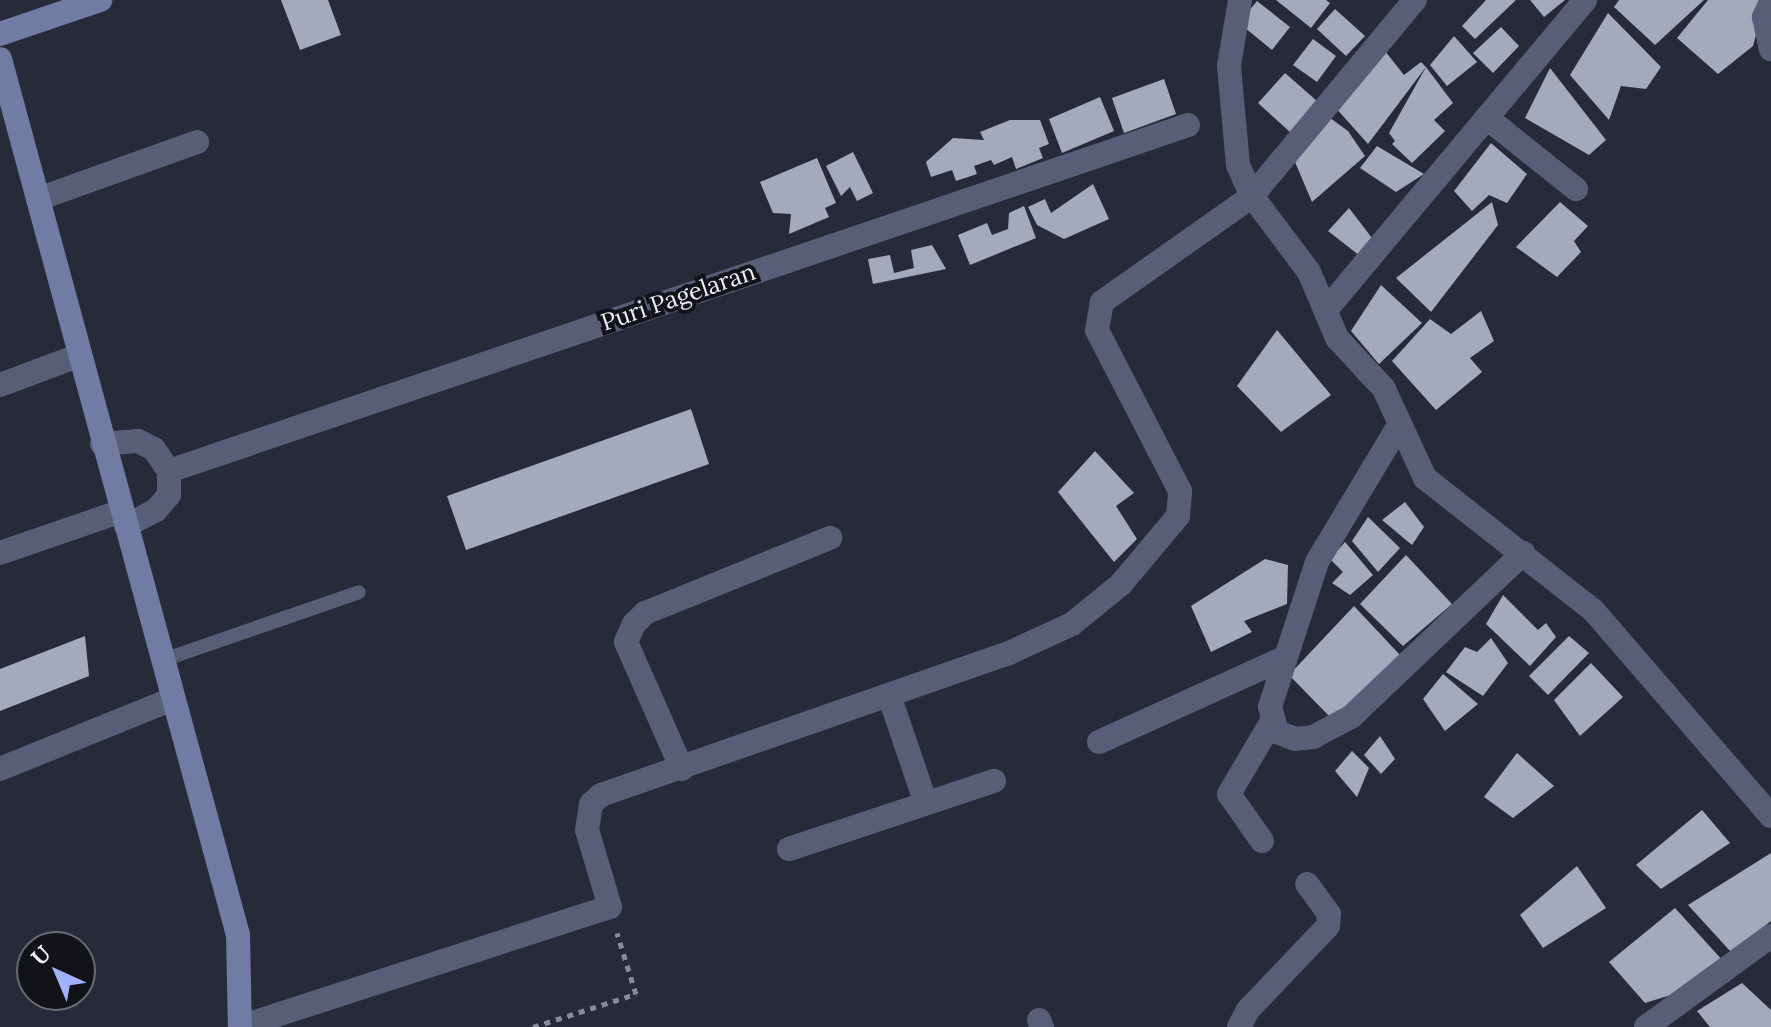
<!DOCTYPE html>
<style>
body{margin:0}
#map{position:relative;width:1771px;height:1027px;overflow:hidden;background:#272a38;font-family:Lora,serif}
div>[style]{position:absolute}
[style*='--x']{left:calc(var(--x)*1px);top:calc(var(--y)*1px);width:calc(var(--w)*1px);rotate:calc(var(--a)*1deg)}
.building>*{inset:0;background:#a4a9bb}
.path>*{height:5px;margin-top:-2.5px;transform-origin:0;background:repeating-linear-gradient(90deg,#888b97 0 6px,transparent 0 12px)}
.lane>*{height:14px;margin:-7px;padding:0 7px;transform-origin:7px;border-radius:7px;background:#585e78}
.street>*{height:24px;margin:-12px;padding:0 12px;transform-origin:12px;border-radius:12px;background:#585e78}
.secondary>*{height:24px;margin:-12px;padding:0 12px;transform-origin:12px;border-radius:12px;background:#717ba3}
span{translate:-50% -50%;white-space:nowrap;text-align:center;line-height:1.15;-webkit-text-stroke:8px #111319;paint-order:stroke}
.street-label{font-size:24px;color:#eceff8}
.north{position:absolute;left:16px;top:931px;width:80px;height:80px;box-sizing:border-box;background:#111319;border:2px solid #696b72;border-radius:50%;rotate:316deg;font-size:22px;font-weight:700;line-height:32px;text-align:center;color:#eceff8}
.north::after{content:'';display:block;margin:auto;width:28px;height:36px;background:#a1b2fd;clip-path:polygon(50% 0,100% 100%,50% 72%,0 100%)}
</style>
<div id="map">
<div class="building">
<div style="clip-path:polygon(281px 0,328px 0,341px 35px,300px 50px)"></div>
<div style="clip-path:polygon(1276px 0,1326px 0,1330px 3px,1311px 28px)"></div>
<div style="clip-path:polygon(1486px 0,1516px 0,1475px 39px,1462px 26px)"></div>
<div style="clip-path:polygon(1530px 0,1565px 0,1544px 17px)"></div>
<div style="clip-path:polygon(1619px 0,1704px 0,1655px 45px,1614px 7px)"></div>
<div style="clip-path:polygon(1708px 0,1765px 0,1753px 46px,1718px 74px,1677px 38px)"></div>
<div style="clip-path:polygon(1257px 1px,1290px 27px,1272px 50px,1239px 23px)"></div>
<div style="clip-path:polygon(1335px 9px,1365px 36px,1346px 56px,1317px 29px)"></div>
<div style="clip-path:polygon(1608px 13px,1661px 67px,1646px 89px,1621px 86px,1609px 120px,1570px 75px)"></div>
<div style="clip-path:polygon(1501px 27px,1519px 46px,1493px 73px,1473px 53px)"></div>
<div style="clip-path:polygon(1454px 36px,1477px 62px,1447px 86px,1430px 65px)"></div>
<div style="clip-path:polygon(1313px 39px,1336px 56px,1317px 82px,1293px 65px)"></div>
<div style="clip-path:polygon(1385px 51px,1404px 75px,1421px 62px,1426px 67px,1368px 144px,1334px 106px)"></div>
<div style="clip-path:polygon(1426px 67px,1453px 103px,1434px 120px,1445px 131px,1412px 163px,1392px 144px,1395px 141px,1389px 133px)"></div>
<div style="clip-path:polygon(1550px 68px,1606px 140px,1589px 155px,1525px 118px)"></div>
<div style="clip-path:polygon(1285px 73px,1317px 101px,1290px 132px,1258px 103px)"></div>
<div style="clip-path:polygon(1164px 79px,1176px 114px,1124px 133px,1112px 98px)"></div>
<div style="clip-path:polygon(1100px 97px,1114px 131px,1062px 153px,1049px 119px)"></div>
<div style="clip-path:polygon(1326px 115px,1348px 131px,1365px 156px,1312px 202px,1292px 155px)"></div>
<div style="clip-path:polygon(1010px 120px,1040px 120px,1049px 144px,1039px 148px,1043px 158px,1016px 169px,1012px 157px,994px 165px,991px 160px,974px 166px,977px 174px,956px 181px,952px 170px,931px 177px,926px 162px,953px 138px,984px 140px,980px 132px)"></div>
<div style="clip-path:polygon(1491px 143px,1527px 174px,1507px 203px,1489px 195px,1472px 211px,1454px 191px)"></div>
<div style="clip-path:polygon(1377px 146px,1424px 174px,1396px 192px,1360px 168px)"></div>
<div style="clip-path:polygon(853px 152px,873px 193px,857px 201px,850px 187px,841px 196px,826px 166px)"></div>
<div style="clip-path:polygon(817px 158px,836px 203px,825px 208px,829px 217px,789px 234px,791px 214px,773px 213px,760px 182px)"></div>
<div style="clip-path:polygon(1093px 184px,1109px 219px,1064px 239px,1037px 225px,1028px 207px,1045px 199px,1051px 213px)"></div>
<div style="clip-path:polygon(1492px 202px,1498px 225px,1431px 312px,1396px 278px)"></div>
<div style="clip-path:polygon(1560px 202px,1588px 226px,1574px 241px,1581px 252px,1557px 277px,1516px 247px)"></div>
<div style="clip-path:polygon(1024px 206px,1036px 238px,970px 265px,958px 235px,987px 223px,992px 235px,1008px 229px,1009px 213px)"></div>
<div style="clip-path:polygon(1349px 208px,1372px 238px,1360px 256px,1328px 231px)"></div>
<div style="clip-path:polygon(932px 245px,946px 269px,873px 284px,868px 259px,890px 255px,894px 273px,914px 268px,911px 250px)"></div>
<div style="clip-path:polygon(1381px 285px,1422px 323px,1379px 364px,1351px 331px)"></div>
<div style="clip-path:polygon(1481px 311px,1494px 341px,1470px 358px,1482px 372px,1436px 410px,1392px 361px,1430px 319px,1451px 334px)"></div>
<div style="clip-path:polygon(1277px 330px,1331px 395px,1281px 432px,1237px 386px)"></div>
<div style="clip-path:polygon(691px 409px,709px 464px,466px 550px,447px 496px)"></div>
<div style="clip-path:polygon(1095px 451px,1134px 493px,1116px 506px,1137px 539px,1114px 562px,1058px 492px)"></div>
<div style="clip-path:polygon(1405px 502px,1424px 527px,1412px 545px,1382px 520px)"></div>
<div style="clip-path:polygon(1368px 517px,1400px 548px,1378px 572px,1352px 541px)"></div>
<div style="clip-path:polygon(1345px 542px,1373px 575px,1350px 595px,1332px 583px,1343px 572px,1330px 559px)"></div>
<div style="clip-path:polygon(1406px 555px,1452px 604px,1403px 646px,1360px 604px)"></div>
<div style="clip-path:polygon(1265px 559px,1288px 565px,1287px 604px,1244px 621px,1252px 632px,1211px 652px,1191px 606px)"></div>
<div style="clip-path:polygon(1503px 595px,1538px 630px,1546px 623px,1556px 637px,1530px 666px,1486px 624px)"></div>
<div style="clip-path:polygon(1354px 606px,1400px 655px,1332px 719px,1289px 675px)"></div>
<div style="clip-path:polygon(85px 636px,89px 676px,0 711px,0 669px)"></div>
<div style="clip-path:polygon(1569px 636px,1589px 653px,1548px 695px,1529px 676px)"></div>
<div style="clip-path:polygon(1491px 638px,1508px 663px,1483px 696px,1446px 672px,1465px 647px,1477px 652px)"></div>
<div style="clip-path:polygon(1591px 663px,1623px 697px,1580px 736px,1554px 700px)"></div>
<div style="clip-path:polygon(1443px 674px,1478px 704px,1445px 731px,1423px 699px)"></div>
<div style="clip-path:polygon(1380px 736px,1395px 759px,1381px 774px,1364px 755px)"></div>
<div style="clip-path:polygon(1352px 751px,1369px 768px,1357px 797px,1335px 771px)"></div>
<div style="clip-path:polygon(1517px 753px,1554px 786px,1513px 818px,1484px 797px)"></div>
<div style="clip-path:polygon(1702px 810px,1730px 843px,1661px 889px,1636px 865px)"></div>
<div style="clip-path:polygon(1771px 853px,1771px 921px,1731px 952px,1688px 905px)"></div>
<div style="clip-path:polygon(1577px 866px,1606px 908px,1543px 948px,1520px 915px)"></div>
<div style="clip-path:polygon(1675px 908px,1724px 962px,1674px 994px,1645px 1003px,1609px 962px)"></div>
<div style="clip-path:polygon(1742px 983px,1771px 1010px,1771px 1027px,1710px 1027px,1697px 1011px)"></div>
</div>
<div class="path">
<div style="--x:533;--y:1027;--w:108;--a:-17.8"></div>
<div style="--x:636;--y:994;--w:64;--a:-107.3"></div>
</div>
<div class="lane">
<div style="--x:163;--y:660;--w:207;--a:-19.1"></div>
</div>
<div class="street">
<div style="--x:1240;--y:0;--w:67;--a:99.5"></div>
<div style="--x:1229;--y:66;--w:99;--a:84.8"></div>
<div style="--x:1238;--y:165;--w:34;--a:66"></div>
<div style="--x:1252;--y:196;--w:95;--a:53.1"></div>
<div style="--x:1309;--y:272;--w:72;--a:67"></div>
<div style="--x:1337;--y:338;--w:69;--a:47.3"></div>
<div style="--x:1384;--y:389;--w:98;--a:65.3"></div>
<div style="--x:1425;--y:478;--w:214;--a:38.2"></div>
<div style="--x:1593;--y:610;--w:272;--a:49.2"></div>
<div style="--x:1771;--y:2;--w:17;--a:115"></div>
<div style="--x:1764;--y:17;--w:33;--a:78"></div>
<div style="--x:1487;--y:118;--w:114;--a:38.6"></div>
<div style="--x:38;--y:199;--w:169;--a:-19.7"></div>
<div style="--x:1326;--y:310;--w:404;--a:-50.1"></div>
<div style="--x:0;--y:385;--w:82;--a:-20.6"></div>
<div style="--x:1398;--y:427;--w:157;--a:121"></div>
<div style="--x:1317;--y:562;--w:152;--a:108"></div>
<div style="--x:1270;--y:707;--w:26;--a:74"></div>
<div style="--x:1277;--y:732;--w:19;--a:21"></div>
<div style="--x:1295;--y:739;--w:18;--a:-6"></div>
<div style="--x:1313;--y:737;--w:43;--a:-27.8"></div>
<div style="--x:1351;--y:717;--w:238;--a:-43.6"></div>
<div style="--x:102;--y:444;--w:36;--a:-5"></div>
<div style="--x:138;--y:441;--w:18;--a:27"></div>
<div style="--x:154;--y:449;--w:27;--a:56"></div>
<div style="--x:169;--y:471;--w:24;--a:90"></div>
<div style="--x:169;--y:495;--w:20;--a:131"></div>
<div style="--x:156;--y:510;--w:34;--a:152"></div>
<div style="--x:169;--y:471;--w:1076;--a:-18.75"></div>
<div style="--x:0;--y:553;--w:129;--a:-19"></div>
<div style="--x:889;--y:695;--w:112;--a:71.2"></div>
<div style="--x:1099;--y:742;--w:205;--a:-24.4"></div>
<div style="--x:0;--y:769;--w:186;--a:-22.1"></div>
<div style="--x:682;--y:769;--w:139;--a:-113.8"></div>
<div style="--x:626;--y:642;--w:20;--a:-66"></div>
<div style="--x:634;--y:624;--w:16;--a:-45"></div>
<div style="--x:645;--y:613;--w:200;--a:-22.1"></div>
<div style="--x:1262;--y:841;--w:57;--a:-125.1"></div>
<div style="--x:1229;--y:794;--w:82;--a:-59.4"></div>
<div style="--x:789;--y:849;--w:216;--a:-18.4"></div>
<div style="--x:1039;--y:1020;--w:8;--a:67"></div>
<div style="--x:240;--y:1027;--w:389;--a:-18"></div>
<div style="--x:610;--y:907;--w:80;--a:-106.6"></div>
<div style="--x:587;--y:830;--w:26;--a:-81"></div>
<div style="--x:591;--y:804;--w:13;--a:-42"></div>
<div style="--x:601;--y:795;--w:430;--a:-19.2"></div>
<div style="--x:1007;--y:654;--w:72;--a:-24.8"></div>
<div style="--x:1072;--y:624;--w:63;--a:-39.2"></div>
<div style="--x:1121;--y:584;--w:89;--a:-50"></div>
<div style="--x:1178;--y:516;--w:25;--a:-85"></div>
<div style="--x:1180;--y:491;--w:181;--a:-117.3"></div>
<div style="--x:1097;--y:330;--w:28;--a:-80"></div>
<div style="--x:1102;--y:302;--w:184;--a:-35.2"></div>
<div style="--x:1252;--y:196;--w:255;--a:-50.3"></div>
<div style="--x:1239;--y:1027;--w:19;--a:-62"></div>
<div style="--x:1248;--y:1010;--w:116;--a:-46.4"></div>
<div style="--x:1328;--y:926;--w:12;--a:-85"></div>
<div style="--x:1329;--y:914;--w:37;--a:-126"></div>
<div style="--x:1646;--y:1027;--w:155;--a:-36.1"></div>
</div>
<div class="secondary">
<div style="--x:0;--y:34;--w:106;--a:-18.8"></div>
<div style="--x:0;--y:59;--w:908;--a:74.8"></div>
<div style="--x:238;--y:935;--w:92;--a:88.8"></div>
</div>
<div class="street-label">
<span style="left:678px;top:297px;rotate:-19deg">Puri Pagelaran</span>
</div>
<div class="north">U</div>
</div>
